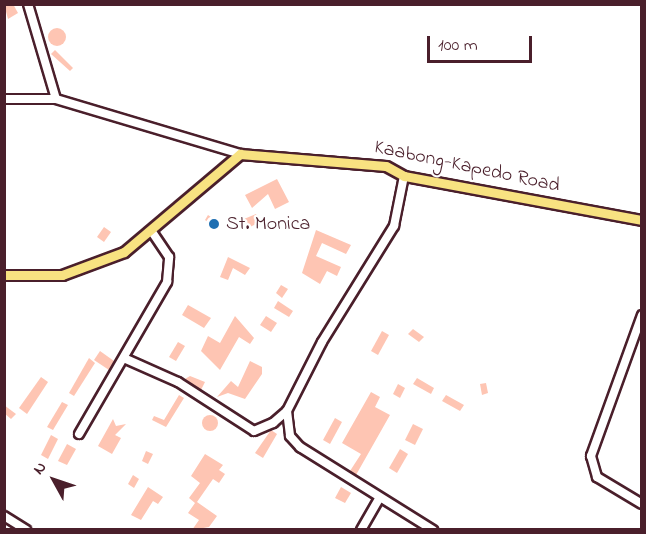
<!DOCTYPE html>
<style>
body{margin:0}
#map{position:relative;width:646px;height:534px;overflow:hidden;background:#fff;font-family:"Indie Flower",sans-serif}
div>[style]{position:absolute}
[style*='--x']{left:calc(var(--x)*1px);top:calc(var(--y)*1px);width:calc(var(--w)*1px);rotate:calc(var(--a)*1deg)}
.building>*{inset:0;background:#fec5b3}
.round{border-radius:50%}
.roads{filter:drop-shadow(2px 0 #4a1f2b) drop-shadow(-2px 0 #4a1f2b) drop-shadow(0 2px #4a1f2b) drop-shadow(0 -2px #4a1f2b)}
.minor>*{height:8px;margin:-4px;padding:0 4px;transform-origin:4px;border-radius:4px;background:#fff}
.major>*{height:9px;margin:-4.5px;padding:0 4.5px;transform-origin:4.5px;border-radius:4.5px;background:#f8e281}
.dots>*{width:16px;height:16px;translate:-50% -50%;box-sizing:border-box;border:3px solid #fff;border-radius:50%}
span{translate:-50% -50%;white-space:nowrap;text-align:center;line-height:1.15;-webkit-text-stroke:4.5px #fff;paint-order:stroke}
.street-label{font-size:20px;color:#4a1f2b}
.poi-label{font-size:20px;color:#4a1f2b}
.left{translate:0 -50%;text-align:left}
.frame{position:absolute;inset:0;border:6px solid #4a1f2b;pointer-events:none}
.north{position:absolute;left:24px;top:450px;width:60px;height:60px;-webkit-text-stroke:4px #fff;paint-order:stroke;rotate:310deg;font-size:16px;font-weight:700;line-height:24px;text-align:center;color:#4a1f2b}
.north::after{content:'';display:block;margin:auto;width:21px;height:27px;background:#4a1f2b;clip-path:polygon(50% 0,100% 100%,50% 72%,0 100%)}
.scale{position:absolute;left:427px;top:36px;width:105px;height:27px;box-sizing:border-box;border:3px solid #4a1f2b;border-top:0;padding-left:8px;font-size:18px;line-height:21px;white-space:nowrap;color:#4a1f2b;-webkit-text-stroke:4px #fff;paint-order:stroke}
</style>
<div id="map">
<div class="building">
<div style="clip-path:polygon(4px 4px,13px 4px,18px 13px,8px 19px)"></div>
<div class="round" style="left:48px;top:28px;width:18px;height:18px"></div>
<div style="clip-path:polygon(55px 50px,73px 68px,70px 71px,51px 54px)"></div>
<div style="clip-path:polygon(277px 179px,289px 202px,275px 209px,268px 194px,252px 208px,245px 195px)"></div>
<div style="clip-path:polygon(256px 214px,260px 222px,248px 228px,244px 219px)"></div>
<div style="clip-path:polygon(208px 215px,217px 221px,214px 227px,205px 220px)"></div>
<div style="clip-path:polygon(104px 227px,111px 232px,104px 242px,97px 237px)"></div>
<div style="clip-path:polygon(316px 230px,351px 245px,346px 254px,322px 243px,316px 256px,341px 267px,337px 276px,327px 271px,320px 284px,302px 273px)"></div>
<div style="clip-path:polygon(228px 257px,250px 268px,245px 275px,233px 268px,228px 280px,220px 277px)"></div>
<div style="clip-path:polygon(281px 285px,288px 289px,282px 298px,276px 293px)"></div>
<div style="clip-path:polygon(278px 301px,293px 311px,289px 317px,274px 308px)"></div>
<div style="clip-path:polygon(188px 305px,211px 318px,204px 328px,182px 315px)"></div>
<div style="clip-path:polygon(235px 316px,254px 338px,250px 344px,239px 337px,220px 370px,201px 351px,208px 336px,220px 343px)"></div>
<div style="clip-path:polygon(266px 316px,277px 323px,271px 332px,260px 325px)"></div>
<div style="clip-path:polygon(413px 329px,424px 337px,419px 342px,408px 334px)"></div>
<div style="clip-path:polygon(382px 331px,389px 335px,378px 355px,371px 351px)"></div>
<div style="clip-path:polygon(178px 342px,185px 346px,176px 361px,169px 357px)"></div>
<div style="clip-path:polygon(100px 351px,114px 361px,109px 370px,94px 360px)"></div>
<div style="clip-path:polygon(89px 358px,95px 363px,74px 396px,69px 393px)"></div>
<div style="clip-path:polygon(250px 361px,262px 367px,262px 374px,245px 399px,228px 393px,217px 397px,231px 381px,238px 387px)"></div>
<div style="clip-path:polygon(190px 376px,205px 382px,201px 390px,185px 379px)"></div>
<div style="clip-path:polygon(41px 377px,48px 382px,27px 414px,19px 408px)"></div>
<div style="clip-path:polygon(417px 378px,434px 388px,431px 394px,413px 384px)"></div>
<div style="clip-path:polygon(486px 383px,488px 393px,482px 395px,480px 384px)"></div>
<div style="clip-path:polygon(398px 384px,405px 388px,400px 398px,393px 394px)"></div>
<div style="clip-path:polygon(371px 392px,380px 397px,375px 407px,390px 415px,356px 475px,350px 471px,361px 454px,342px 443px)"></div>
<div style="clip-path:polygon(179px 395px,184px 398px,166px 427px,152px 420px,154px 416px,164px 420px)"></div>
<div style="clip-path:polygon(446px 395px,464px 405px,460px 411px,442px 401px)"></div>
<div style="clip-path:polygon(62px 402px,68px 405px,53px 430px,47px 427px)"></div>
<div style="clip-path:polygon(4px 405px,16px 414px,11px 419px,4px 413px)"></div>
<div class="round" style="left:202px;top:415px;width:16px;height:16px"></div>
<div style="clip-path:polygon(335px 418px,342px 422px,330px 444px,323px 440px)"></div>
<div style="clip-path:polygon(113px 419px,116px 426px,126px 424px,115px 435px,121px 438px,112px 454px,98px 446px)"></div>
<div style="clip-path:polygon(413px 424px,423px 429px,415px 445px,405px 440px)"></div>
<div style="clip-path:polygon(271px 430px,277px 434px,263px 458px,255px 453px)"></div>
<div style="clip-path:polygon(51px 435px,58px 439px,48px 459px,41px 455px)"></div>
<div style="clip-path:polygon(67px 444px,76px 449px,67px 465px,58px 461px)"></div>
<div style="clip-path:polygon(400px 449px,408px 454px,397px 473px,389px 468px)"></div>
<div style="clip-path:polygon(146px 451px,153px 454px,148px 464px,142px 461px)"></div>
<div style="clip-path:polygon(205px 454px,223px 465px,219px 470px,225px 474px,219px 483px,213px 479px,197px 502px,217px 516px,209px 527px,192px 530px,199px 520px,188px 513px,195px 503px,189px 498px,200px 483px,191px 476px)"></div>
<div style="clip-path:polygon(133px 475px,139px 479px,134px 488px,128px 484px)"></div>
<div style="clip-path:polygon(148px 487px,163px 497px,158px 504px,153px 501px,141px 520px,131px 515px)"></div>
<div style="clip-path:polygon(341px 487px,351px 493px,345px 503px,335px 498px)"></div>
</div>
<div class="roads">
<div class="minor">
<div style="--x:28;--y:4;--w:99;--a:73.6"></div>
<div style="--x:4;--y:99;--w:52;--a:0"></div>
<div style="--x:56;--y:99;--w:192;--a:16.6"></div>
<div style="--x:642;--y:315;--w:150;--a:109.9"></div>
<div style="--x:591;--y:456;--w:22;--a:74"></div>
<div style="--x:597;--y:477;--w:52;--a:31"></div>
<div style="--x:126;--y:359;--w:57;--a:23.9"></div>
<div style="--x:178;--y:382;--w:90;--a:32.8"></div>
<div style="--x:254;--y:431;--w:21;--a:-23"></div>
<div style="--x:273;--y:423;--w:18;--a:-41"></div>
<div style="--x:287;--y:411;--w:77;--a:-63.1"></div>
<div style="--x:322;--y:342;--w:137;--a:-58.2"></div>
<div style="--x:394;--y:226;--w:51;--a:-78.7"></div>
<div style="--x:287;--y:411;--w:25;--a:83"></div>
<div style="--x:290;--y:436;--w:15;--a:48"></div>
<div style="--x:300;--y:447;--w:157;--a:32"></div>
<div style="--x:79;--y:434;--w:176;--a:-59.9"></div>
<div style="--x:167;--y:282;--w:25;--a:-85"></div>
<div style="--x:169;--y:257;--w:32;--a:-124"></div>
<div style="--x:4;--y:516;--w:26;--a:32"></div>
<div style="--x:361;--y:530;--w:36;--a:-60"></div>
</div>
<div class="major">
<div style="--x:4;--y:275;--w:58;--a:0"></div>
<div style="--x:62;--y:275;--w:66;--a:-20.4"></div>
<div style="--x:124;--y:252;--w:152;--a:-40.2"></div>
<div style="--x:240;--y:154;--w:146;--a:4.7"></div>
<div style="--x:386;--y:166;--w:21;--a:29"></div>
<div style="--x:404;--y:176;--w:242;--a:10.5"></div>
</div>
</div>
<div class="dots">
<div style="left:214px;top:224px;background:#1f6fb2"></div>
</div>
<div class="street-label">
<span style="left:467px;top:167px;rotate:12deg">Kaabong-Kapedo Road</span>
</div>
<div class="poi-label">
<span class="left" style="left:226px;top:224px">St. Monica</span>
</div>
<div class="frame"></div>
<div class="north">N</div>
<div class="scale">100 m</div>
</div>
